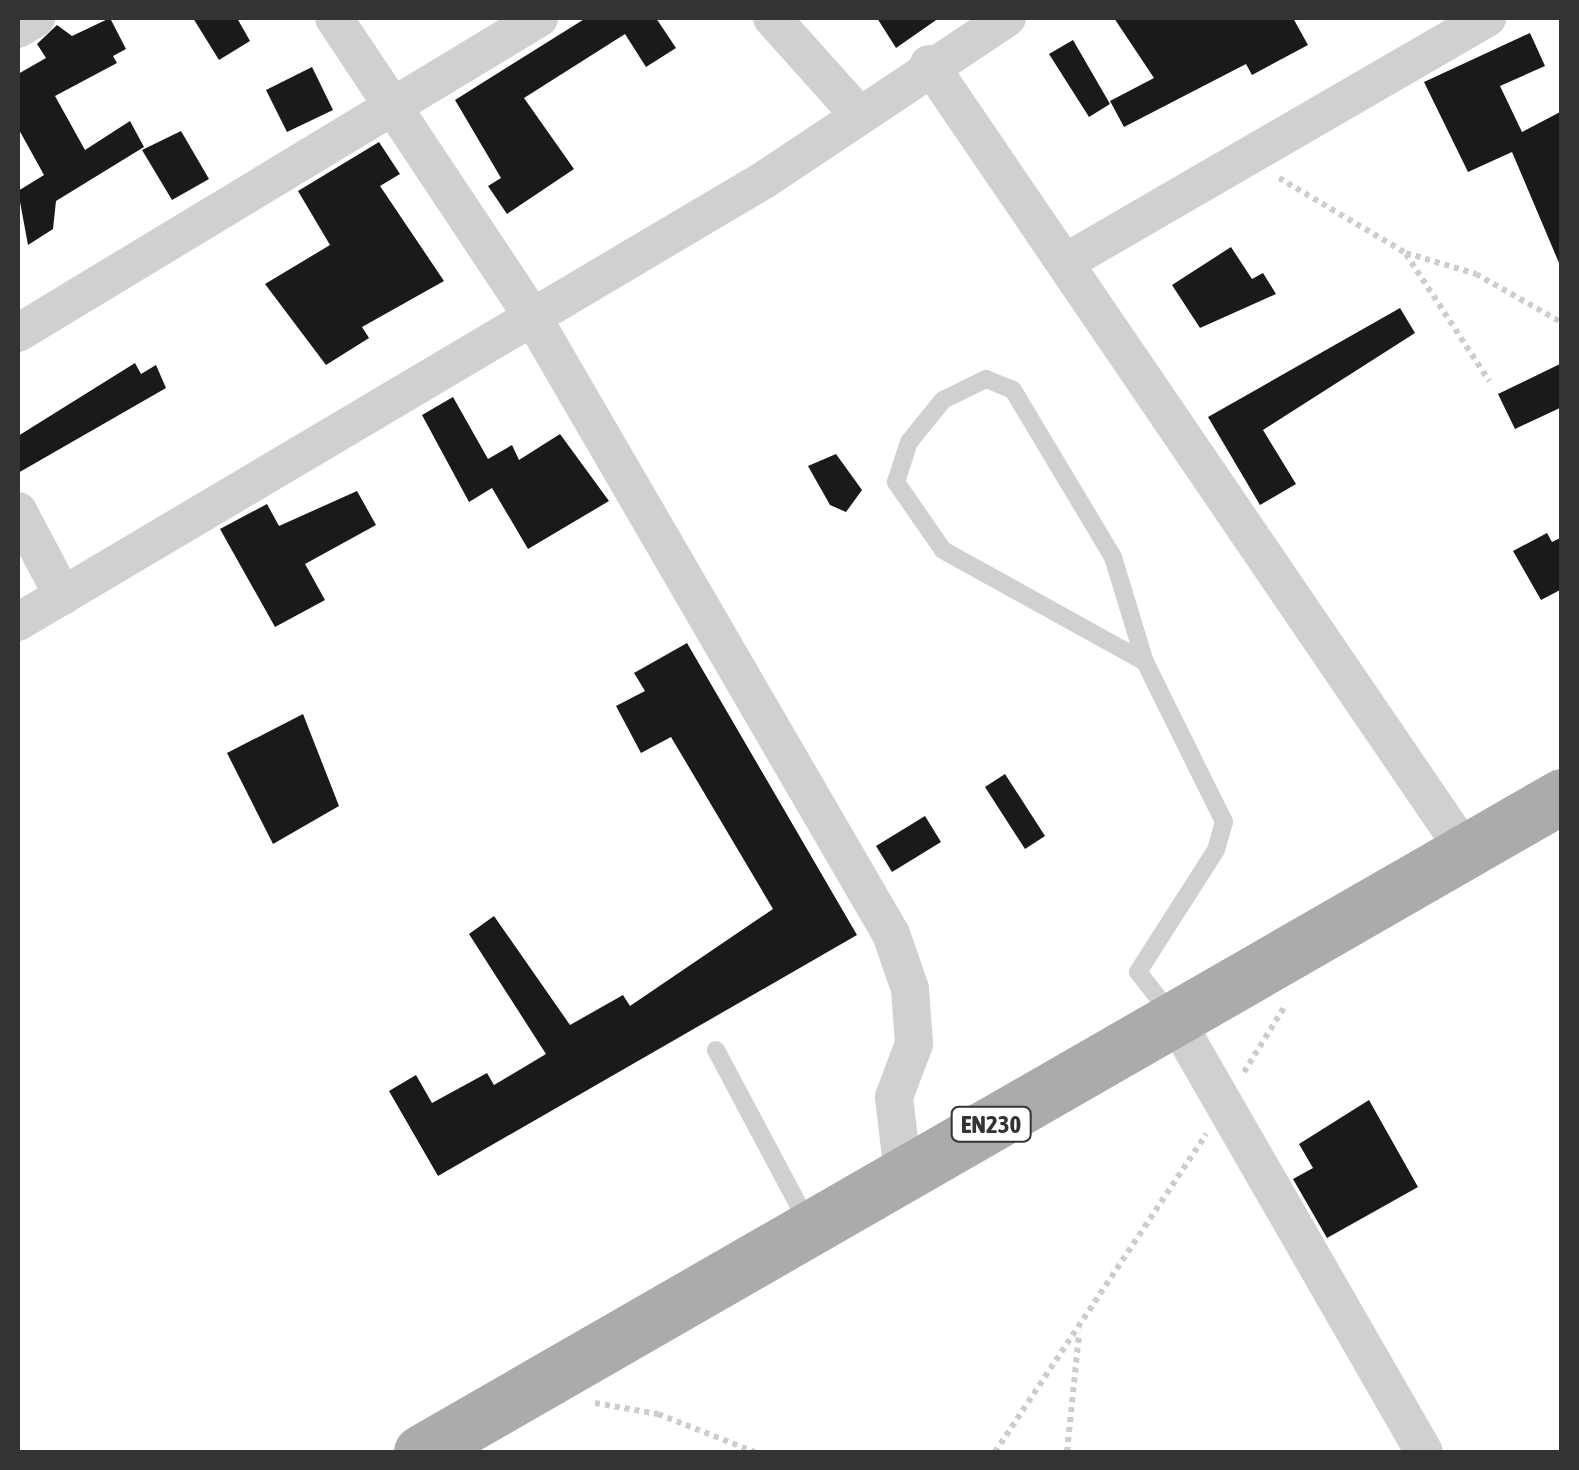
<!DOCTYPE html>
<style>
body{margin:0}
#map{position:relative;width:1579px;height:1470px;overflow:hidden;background:#fff;font-family:"Asap Condensed",sans-serif}
div>[style]{position:absolute}
[style*='--x']{left:calc(var(--x)*1px);top:calc(var(--y)*1px);width:calc(var(--w)*1px);rotate:calc(var(--a)*1deg)}
.building>*{inset:0;background:#1a1a1a}
.path>*{height:6px;margin-top:-3px;transform-origin:0;background:repeating-linear-gradient(90deg,#cdcdcd 0 5px,transparent 0 10px)}
.lane>*{height:18px;margin:-9px;padding:0 9px;transform-origin:9px;border-radius:9px;background:#d0d0d0}
.street>*{height:38px;margin:-19px;padding:0 19px;transform-origin:19px;border-radius:19px;background:#d0d0d0}
.primary>*{height:55px;margin:-27.5px;padding:0 27.5px;transform-origin:27.5px;border-radius:27.5px;background:#ababab}
span{translate:-50% -50%;white-space:nowrap;text-align:center;line-height:1.15;-webkit-text-stroke:10px #fff;paint-order:stroke}
.shield-label span{padding:2px 8px;background:#fff;border:2px solid;border-radius:8px;-webkit-text-stroke-width:0}
.shield-label{font-size:25px;color:#333;font-weight:700}
.frame{position:absolute;inset:0;border:20px solid #333;pointer-events:none}
</style>
<div id="map">
<div class="building">
<div style="clip-path:polygon(110px 18px,126px 49px,113px 56px,117px 63px,55px 96px,85px 150px,130px 121px,144px 147px,56px 201px,53px 229px,28px 245px,18px 191px,44px 175px,18px 128px,18px 74px,46px 58px,37px 44px,57px 25px,72px 36px)"></div>
<div style="clip-path:polygon(193px 18px,237px 18px,250px 41px,219px 60px)"></div>
<div style="clip-path:polygon(586px 18px,656px 18px,676px 48px,646px 67px,625px 34px,524px 98px,574px 169px,507px 214px,488px 186px,501px 178px,455px 100px)"></div>
<div style="clip-path:polygon(877px 18px,939px 18px,896px 48px)"></div>
<div style="clip-path:polygon(1114px 18px,1293px 18px,1308px 45px,1252px 75px,1246px 64px,1124px 127px,1110px 101px,1154px 78px)"></div>
<div style="clip-path:polygon(1530px 33px,1545px 66px,1500px 86px,1522px 132px,1562px 111px,1562px 270px,1512px 152px,1468px 172px,1424px 82px)"></div>
<div style="clip-path:polygon(1073px 40px,1110px 104px,1089px 117px,1049px 54px)"></div>
<div style="clip-path:polygon(312px 67px,333px 110px,287px 132px,266px 90px)"></div>
<div style="clip-path:polygon(181px 131px,209px 179px,172px 200px,142px 150px)"></div>
<div style="clip-path:polygon(379px 142px,400px 174px,380px 186px,444px 281px,362px 327px,369px 338px,326px 365px,265px 284px,330px 245px,298px 191px)"></div>
<div style="clip-path:polygon(1231px 247px,1252px 279px,1263px 273px,1276px 294px,1200px 328px,1172px 285px)"></div>
<div style="clip-path:polygon(1400px 308px,1415px 333px,1263px 430px,1296px 484px,1260px 505px,1208px 417px)"></div>
<div style="clip-path:polygon(135px 363px,141px 374px,156px 365px,166px 388px,18px 473px,18px 436px)"></div>
<div style="clip-path:polygon(1562px 363px,1562px 407px,1515px 429px,1498px 394px)"></div>
<div style="clip-path:polygon(453px 397px,488px 459px,512px 445px,519px 460px,560px 434px,609px 501px,528px 549px,492px 488px,469px 502px,422px 415px)"></div>
<div style="clip-path:polygon(836px 454px,862px 490px,846px 512px,830px 505px,808px 466px)"></div>
<div style="clip-path:polygon(357px 491px,376px 525px,305px 564px,325px 600px,275px 627px,220px 529px,267px 504px,279px 526px)"></div>
<div style="clip-path:polygon(1547px 533px,1552px 542px,1562px 537px,1562px 589px,1541px 600px,1513px 551px)"></div>
<div style="clip-path:polygon(687px 643px,857px 935px,438px 1176px,389px 1091px,416px 1075px,432px 1103px,487px 1073px,494px 1085px,546px 1054px,469px 934px,494px 916px,570px 1025px,623px 995px,630px 1006px,773px 909px,671px 737px,641px 753px,616px 706px,645px 691px,634px 673px)"></div>
<div style="clip-path:polygon(303px 714px,339px 806px,273px 844px,227px 753px)"></div>
<div style="clip-path:polygon(1005px 774px,1045px 836px,1025px 849px,985px 787px)"></div>
<div style="clip-path:polygon(925px 816px,941px 842px,892px 872px,876px 846px)"></div>
<div style="clip-path:polygon(1369px 1100px,1418px 1187px,1327px 1238px,1293px 1179px,1313px 1168px,1299px 1144px)"></div>
</div>
<div class="path">
<div style="--x:1279;--y:178;--w:147;--a:30.6"></div>
<div style="--x:1406;--y:253;--w:73;--a:16.7"></div>
<div style="--x:1476;--y:274;--w:98;--a:29.5"></div>
<div style="--x:1406;--y:254;--w:152;--a:56.8"></div>
<div style="--x:1244;--y:1072;--w:78;--a:-58.2"></div>
<div style="--x:595;--y:1403;--w:64;--a:9.9"></div>
<div style="--x:658;--y:1414;--w:104;--a:21.4"></div>
<div style="--x:995;--y:1452;--w:382;--a:-56.4"></div>
<div style="--x:1067;--y:1452;--w:120;--a:-84.2"></div>
</div>
<div class="lane">
<div style="--x:1145;--y:662;--w:231;--a:-151"></div>
<div style="--x:943;--y:550;--w:83;--a:-124.7"></div>
<div style="--x:896;--y:482;--w:42;--a:-72"></div>
<div style="--x:909;--y:442;--w:54;--a:-51"></div>
<div style="--x:943;--y:400;--w:48;--a:-26"></div>
<div style="--x:986;--y:379;--w:29;--a:22"></div>
<div style="--x:1013;--y:390;--w:195;--a:59.1"></div>
<div style="--x:1113;--y:557;--w:110;--a:73.1"></div>
<div style="--x:1145;--y:662;--w:178;--a:63.7"></div>
<div style="--x:1224;--y:822;--w:29;--a:106"></div>
<div style="--x:1216;--y:850;--w:145;--a:122.6"></div>
<div style="--x:1138;--y:972;--w:53;--a:51.8"></div>
<div style="--x:716;--y:1050;--w:196;--a:62"></div>
</div>
<div class="street">
<div style="--x:334;--y:18;--w:358;--a:56.4"></div>
<div style="--x:532;--y:316;--w:715;--a:59.85"></div>
<div style="--x:891;--y:934;--w:58;--a:70.9"></div>
<div style="--x:910;--y:989;--w:55;--a:85.8"></div>
<div style="--x:914;--y:1044;--w:57;--a:110.7"></div>
<div style="--x:894;--y:1097;--w:78;--a:83.3"></div>
<div style="--x:772;--y:18;--w:129;--a:48.1"></div>
<div style="--x:18;--y:29;--w:21;--a:-31"></div>
<div style="--x:929;--y:64;--w:954;--a:55.73"></div>
<div style="--x:1066;--y:262;--w:487;--a:-30.1"></div>
<div style="--x:18;--y:333;--w:609;--a:-31.16"></div>
<div style="--x:18;--y:511;--w:96;--a:62.1"></div>
<div style="--x:18;--y:622;--w:867;--a:-30.65"></div>
<div style="--x:764;--y:180;--w:292;--a:-33.7"></div>
<div style="--x:1175;--y:1019;--w:499;--a:60.1"></div>
</div>
<div class="primary">
<div style="--x:421;--y:1452;--w:1316;--a:-29.9"></div>
</div>
<div class="shield-label">
<span style="left:991px;top:1124px">EN230</span>
</div>
<div class="frame"></div>
</div>
